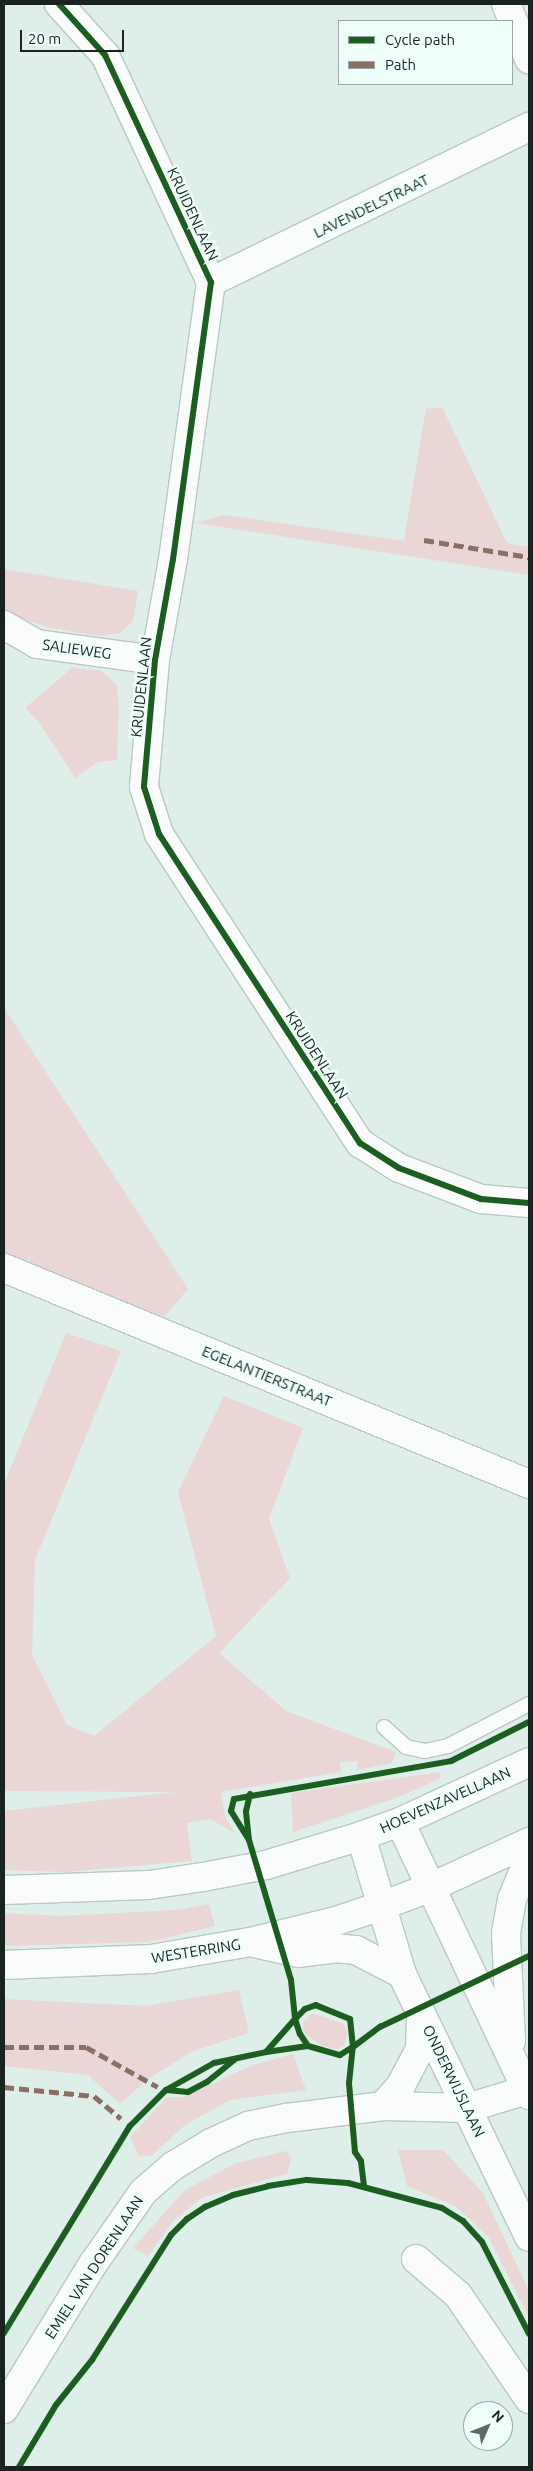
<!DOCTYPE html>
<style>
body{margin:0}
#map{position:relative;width:533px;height:2471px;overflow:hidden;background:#deeee8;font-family:Ubuntu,sans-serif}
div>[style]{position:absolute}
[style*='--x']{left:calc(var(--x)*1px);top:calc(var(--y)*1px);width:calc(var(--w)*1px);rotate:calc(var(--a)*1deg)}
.green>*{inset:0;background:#e9d6d5}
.roads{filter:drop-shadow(1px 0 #bac7c2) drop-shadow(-1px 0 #bac7c2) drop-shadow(0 1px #bac7c2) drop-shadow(0 -1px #bac7c2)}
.lane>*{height:14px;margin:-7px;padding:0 7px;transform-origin:7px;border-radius:7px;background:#fafcfc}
.street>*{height:28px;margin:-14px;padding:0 14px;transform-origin:14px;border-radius:14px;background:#fafcfc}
.secondary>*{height:28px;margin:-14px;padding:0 14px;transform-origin:14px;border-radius:14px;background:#fafcfc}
.primary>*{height:28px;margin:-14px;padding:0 14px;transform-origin:14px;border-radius:14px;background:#fafcfc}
.highway>*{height:28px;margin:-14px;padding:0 14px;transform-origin:14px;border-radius:14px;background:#fafcfc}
.quiet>*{height:5px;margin-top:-2.5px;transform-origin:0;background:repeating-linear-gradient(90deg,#8d6e63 0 10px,transparent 0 15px)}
.cycleway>*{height:6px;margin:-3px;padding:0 3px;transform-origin:3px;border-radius:3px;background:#1b5e20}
span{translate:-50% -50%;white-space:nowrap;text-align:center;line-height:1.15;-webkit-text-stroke:5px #edfff8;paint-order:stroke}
.street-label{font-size:15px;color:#192420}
.frame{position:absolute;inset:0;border:5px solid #192420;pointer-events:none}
.legend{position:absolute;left:338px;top:20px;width:175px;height:65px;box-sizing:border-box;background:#edfff8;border:1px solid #98a7a2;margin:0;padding:6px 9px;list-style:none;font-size:15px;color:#192420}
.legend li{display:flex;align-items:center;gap:10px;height:25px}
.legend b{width:25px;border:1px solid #98a7a2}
.north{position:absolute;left:463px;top:2401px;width:50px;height:50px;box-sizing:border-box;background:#edfff8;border:1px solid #98a7a2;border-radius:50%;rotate:46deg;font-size:14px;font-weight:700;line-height:20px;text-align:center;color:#192420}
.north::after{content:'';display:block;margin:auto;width:18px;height:22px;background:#5e6b66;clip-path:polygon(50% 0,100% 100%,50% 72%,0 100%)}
.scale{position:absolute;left:20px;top:30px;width:104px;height:22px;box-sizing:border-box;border:2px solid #192420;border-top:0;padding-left:6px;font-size:15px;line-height:18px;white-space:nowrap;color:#192420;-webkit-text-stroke:4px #edfff8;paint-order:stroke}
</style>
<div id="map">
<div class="green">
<div style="clip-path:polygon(442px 407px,507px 543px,529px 547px,529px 575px,196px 523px,224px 515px,404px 541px,426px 409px)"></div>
<div style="clip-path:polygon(4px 569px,138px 591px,133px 621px,120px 633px,100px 636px,50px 628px,5px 612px)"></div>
<div style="clip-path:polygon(72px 668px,102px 671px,116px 684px,119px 704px,117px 760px,98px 762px,75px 778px,39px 722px,25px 708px)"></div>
<div style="clip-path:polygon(4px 1008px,188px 1289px,164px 1317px,4px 1255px)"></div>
<div style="clip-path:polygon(66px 1333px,121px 1351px,35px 1560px,32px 1655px,67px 1725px,94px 1736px,216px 1636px,178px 1492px,224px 1396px,303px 1428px,269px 1519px,290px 1578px,219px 1653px,286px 1711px,396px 1752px,392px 1763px,357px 1770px,357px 1761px,340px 1762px,341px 1772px,221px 1792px,225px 1816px,235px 1834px,211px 1819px,187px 1823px,192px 1861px,66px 1872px,4px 1870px,4px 1811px,176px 1792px,4px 1791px,4px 1484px)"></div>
<div style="clip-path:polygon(441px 1772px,439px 1779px,396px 1798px,293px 1832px,291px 1793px)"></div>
<div style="clip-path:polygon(209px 1904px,215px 1926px,148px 1942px,4px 1946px,4px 1913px,60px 1916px,176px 1910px)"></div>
<div style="clip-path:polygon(239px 1990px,249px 2033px,193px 2051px,148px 2079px,120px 2104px,88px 2075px,4px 2066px,4px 1999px,146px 2006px)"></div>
<div style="clip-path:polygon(313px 2013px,343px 2024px,348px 2031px,344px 2045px,338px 2049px,323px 2046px,309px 2037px,303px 2031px,304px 2021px)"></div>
<div style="clip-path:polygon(293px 2054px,306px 2090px,230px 2100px,185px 2125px,152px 2155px,139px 2157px,130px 2137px,167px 2097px,184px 2097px,253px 2065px)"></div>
<div style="clip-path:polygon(398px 2150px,443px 2150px,483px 2193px,529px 2291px,529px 2318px,489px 2238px,457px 2207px,407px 2186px)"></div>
<div style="clip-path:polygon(287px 2151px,291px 2159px,287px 2174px,203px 2197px,174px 2220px,148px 2256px,133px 2248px,185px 2190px,236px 2163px)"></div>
</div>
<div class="roads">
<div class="lane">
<div style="--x:384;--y:1727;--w:30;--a:42"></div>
<div style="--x:406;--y:1747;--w:19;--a:12"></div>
<div style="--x:425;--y:1751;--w:24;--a:-12"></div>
<div style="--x:448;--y:1746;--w:91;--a:-27.4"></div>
</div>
<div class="street">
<div style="--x:59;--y:4;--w:69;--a:48"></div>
<div style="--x:105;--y:55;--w:251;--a:65"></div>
<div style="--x:211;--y:282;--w:280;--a:97.8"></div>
<div style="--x:173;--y:559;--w:103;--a:100.1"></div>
<div style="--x:155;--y:660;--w:127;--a:95"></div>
<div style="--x:144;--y:787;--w:49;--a:72.3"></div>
<div style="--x:159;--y:834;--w:369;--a:57"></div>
<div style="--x:360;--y:1143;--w:46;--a:32.7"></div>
<div style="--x:399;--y:1168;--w:88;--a:20.7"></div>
<div style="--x:481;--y:1199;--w:48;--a:4.8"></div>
<div style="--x:506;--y:4;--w:60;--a:67.3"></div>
<div style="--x:211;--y:282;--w:354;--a:-26"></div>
<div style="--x:4;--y:625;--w:38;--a:30"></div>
<div style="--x:37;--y:644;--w:119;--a:7.7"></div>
<div style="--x:4;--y:1268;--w:568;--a:22.36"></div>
<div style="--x:416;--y:2259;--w:55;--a:40.6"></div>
<div style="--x:458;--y:2295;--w:126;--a:55.7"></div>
</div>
<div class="secondary">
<div style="--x:400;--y:1822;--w:302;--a:64.7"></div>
<div style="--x:361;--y:1836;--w:144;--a:73.5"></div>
<div style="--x:402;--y:1974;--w:292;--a:64.2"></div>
<div style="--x:250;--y:1942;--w:49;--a:12.9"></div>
<div style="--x:298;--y:1953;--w:38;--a:-7"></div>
<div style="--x:336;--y:1948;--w:20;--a:6"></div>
<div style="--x:356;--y:1950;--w:52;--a:27.6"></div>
<div style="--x:511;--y:2041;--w:108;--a:-92.7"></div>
<div style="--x:506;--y:1933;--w:35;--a:-80"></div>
<div style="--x:512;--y:1899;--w:44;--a:-67.5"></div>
<div style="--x:383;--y:2106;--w:28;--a:-49"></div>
<div style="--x:401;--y:2085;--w:41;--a:-62.2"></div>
<div style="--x:420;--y:2049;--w:33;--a:-88"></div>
<div style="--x:4;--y:2409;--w:170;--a:-58.5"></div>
<div style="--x:93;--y:2264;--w:88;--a:-55.2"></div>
<div style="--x:143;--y:2192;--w:40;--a:-41"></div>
<div style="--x:173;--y:2166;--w:44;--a:-31.2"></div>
<div style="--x:211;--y:2143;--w:41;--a:-24.7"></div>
<div style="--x:248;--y:2126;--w:40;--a:-12"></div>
<div style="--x:287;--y:2118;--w:97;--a:-7.1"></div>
<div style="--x:383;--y:2106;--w:84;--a:1.4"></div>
<div style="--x:467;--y:2108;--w:63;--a:-16.7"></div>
</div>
<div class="primary">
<div style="--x:361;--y:1836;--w:41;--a:-19.7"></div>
<div style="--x:400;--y:1822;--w:142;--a:-24.9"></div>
<div style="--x:384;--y:1905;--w:48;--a:-20.7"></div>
<div style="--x:429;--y:1888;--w:110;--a:-24.7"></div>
</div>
<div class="highway">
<div style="--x:4;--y:1890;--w:145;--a:-2"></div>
<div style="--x:149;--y:1885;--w:55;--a:-8.4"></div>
<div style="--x:203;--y:1877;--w:64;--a:-10.8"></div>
<div style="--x:266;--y:1865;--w:99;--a:-17"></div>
<div style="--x:4;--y:1965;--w:147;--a:-2.3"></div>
<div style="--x:151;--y:1959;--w:100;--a:-9.7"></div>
<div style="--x:250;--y:1942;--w:89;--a:-13.7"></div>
<div style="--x:336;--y:1921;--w:51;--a:-18.4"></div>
</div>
</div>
<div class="quiet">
<div style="--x:424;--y:540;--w:106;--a:9.2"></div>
<div style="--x:4;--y:2047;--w:82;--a:0"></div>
<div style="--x:86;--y:2047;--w:82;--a:29.1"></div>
<div style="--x:4;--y:2087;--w:90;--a:5.7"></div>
<div style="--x:94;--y:2096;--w:35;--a:40"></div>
</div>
<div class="cycleway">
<div style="--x:59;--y:4;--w:69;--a:48"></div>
<div style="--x:105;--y:55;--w:251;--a:65"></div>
<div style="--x:211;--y:282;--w:280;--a:97.8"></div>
<div style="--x:173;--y:559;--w:103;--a:100.1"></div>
<div style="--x:155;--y:660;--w:127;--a:95"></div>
<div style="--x:144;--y:787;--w:49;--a:72.3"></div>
<div style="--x:159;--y:834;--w:369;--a:57"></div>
<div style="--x:360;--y:1143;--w:46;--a:32.7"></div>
<div style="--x:399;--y:1168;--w:88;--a:20.7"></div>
<div style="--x:481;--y:1199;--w:48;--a:4.8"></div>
<div style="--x:250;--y:1794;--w:18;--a:103"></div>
<div style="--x:246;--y:1812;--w:28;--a:84"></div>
<div style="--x:249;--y:1840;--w:146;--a:73.3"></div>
<div style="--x:291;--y:1980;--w:39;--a:84"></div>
<div style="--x:295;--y:2019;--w:44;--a:131.3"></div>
<div style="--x:249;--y:1840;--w:34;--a:-122"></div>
<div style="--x:231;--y:1811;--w:12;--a:-76"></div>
<div style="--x:234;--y:1799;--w:220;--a:-9.9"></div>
<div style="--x:451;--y:1761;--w:87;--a:-26.6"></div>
<div style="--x:166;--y:2090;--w:22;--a:5"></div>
<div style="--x:188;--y:2092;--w:21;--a:-28"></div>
<div style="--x:207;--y:2082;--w:35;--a:-39"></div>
<div style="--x:364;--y:2186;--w:25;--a:-97"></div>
<div style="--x:361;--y:2161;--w:11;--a:-124"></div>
<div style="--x:355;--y:2152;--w:69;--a:-95"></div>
<div style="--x:349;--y:2083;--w:36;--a:-84"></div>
<div style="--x:353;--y:2047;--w:34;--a:-37"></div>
<div style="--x:380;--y:2027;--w:165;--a:-25.5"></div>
<div style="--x:4;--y:2333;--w:242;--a:-58.7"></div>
<div style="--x:130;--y:2126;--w:51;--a:-45"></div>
<div style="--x:166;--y:2090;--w:55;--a:-29.4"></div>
<div style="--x:214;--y:2063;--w:53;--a:-11.9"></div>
<div style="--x:266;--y:2052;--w:42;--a:-8.1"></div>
<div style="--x:308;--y:2046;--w:33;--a:16"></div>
<div style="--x:340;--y:2055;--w:15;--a:-32"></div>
<div style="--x:353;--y:2047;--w:28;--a:-96"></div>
<div style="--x:350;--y:2019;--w:37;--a:-158"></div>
<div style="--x:316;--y:2005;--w:12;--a:160"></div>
<div style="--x:305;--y:2009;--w:14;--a:135"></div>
<div style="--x:295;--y:2019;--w:16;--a:72"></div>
<div style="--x:300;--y:2034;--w:14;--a:56"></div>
<div style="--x:19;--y:2467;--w:72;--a:-59.2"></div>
<div style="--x:56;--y:2405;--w:58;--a:-51.3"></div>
<div style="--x:92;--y:2360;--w:148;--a:-57.7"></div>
<div style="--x:171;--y:2235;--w:23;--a:-45"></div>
<div style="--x:187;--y:2219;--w:22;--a:-34"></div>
<div style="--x:205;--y:2207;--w:30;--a:-23"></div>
<div style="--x:233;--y:2195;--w:36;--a:-14"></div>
<div style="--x:268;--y:2186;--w:39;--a:-9"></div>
<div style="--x:307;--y:2180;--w:41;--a:4.2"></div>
<div style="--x:348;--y:2183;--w:97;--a:14.9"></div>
<div style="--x:442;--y:2208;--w:25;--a:32"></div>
<div style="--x:463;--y:2221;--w:28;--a:48"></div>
<div style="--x:482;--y:2242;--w:103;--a:62.9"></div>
</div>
<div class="street-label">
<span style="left:371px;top:206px;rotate:-26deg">LAVENDELSTRAAT</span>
<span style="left:193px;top:214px;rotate:65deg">KRUIDENLAAN</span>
<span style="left:77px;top:649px;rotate:8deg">SALIEWEG</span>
<span style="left:141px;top:687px;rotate:-84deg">KRUIDENLAAN</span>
<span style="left:317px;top:1055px;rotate:57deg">KRUIDENLAAN</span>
<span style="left:267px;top:1376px;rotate:22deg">EGELANTIERSTRAAT</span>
<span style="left:445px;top:1800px;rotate:-24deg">HOEVENZAVELLAAN</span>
<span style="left:196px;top:1951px;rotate:-9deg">WESTERRING</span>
<span style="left:454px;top:2081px;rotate:64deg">ONDERWIJSLAAN</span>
<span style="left:94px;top:2267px;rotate:-57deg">EMIEL VAN DORENLAAN</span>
</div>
<div class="frame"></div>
<ul class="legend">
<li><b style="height:6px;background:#1b5e20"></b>Cycle path</li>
<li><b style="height:6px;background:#8d6e63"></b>Path</li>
</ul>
<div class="north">N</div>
<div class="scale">20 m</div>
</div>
